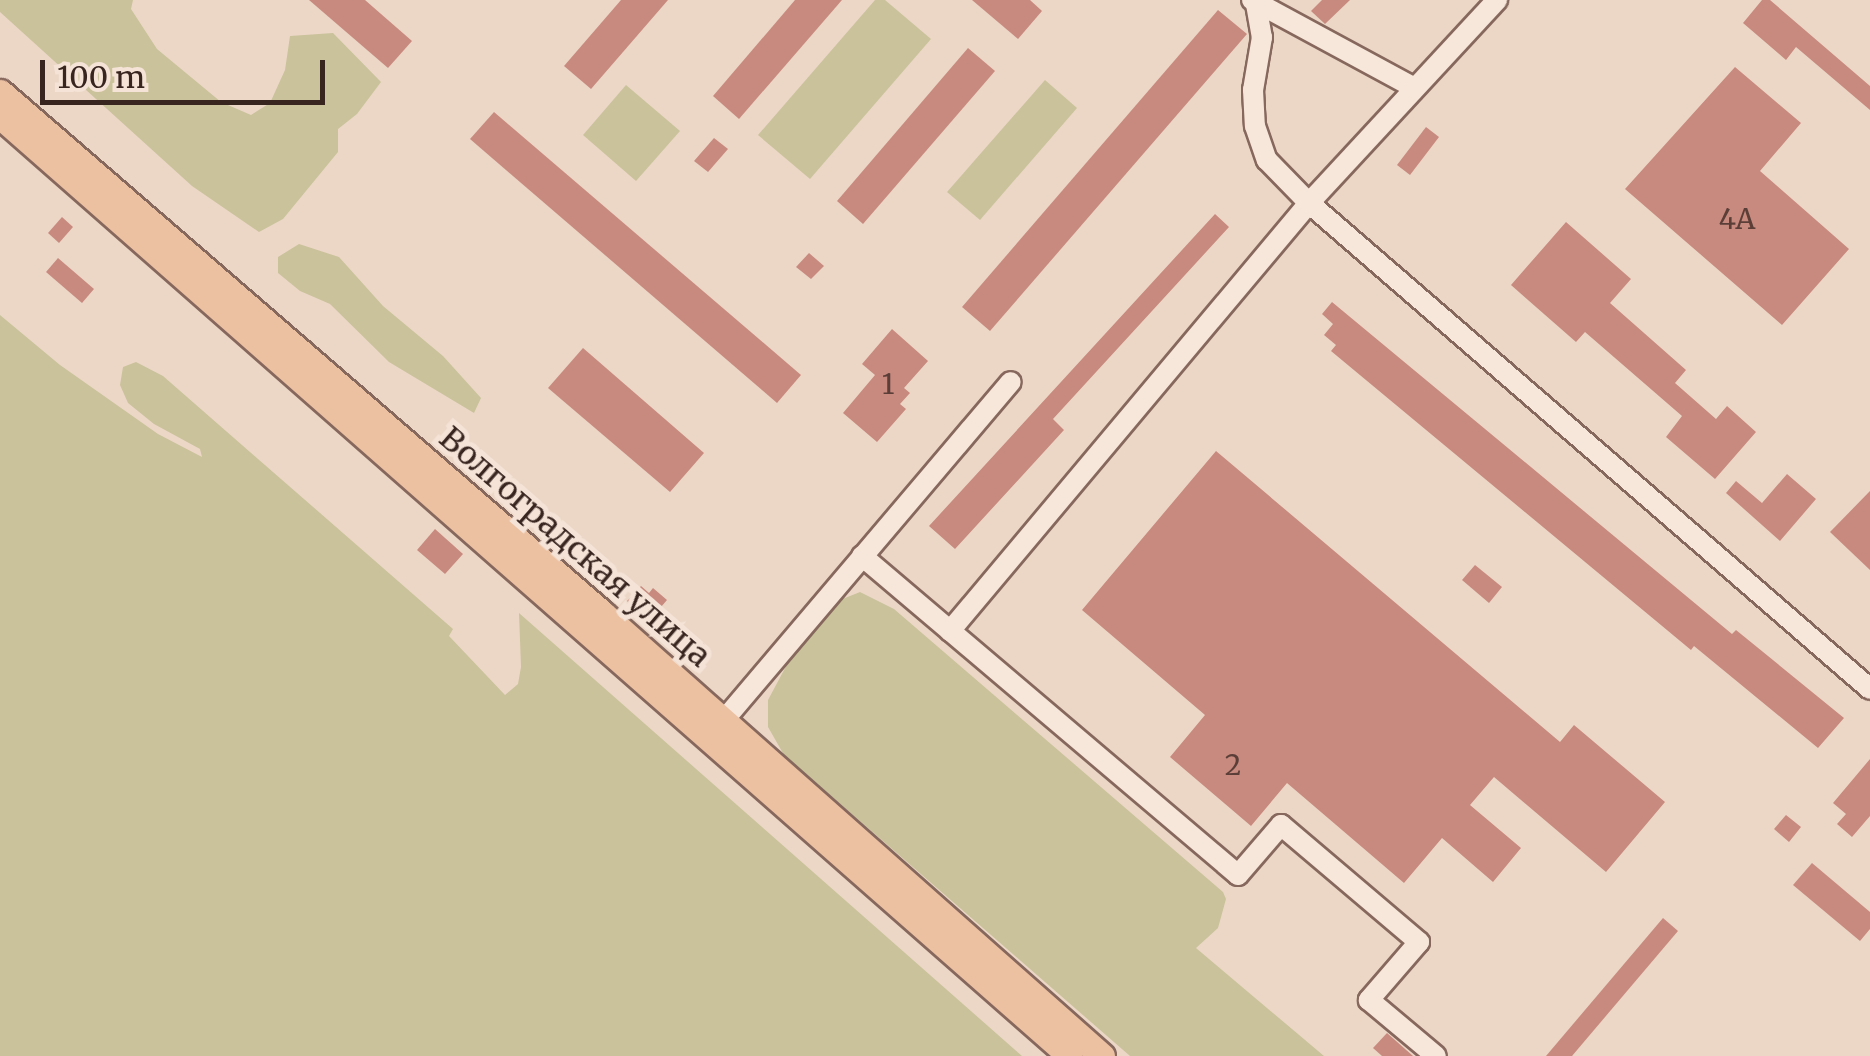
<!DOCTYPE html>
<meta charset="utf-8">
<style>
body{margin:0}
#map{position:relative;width:1870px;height:1056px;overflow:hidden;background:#ecd7c7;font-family:Merriweather,serif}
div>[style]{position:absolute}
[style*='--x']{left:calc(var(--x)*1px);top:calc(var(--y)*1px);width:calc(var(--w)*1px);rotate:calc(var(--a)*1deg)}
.green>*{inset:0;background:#cac29b}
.building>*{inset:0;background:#c88a7f}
.roads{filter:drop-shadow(2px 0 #87685d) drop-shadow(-2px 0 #87685d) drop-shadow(0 2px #87685d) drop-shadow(0 -2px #87685d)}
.minor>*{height:20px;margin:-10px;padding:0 10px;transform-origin:10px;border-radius:10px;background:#f7e6da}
.major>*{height:25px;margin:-12.5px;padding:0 12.5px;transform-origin:12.5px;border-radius:12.5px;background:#ecc1a2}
span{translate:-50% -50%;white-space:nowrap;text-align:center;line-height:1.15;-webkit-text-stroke:10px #f4e3d6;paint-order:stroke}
.number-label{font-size:28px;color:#5c3e38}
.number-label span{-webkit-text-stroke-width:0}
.street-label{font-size:32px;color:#382520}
.scale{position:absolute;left:40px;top:60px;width:285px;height:45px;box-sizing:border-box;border:5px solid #382520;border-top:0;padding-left:12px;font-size:30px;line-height:35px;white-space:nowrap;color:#382520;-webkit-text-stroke:8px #f4e3d6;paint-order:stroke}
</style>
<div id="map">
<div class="green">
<div style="clip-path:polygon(0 0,133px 0,131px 9px,157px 49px,221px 102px,251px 115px,270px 103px,285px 70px,290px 36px,333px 33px,381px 82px,357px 114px,338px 129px,338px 152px,283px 219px,259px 232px,192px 186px,0 12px)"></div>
<div style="clip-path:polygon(875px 0,885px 0,931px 39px,810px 179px,758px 135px)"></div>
<div style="clip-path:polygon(1045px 80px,1077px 108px,980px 220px,947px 192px)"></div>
<div style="clip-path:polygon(626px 85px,680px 131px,636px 181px,583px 135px)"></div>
<div style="clip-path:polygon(299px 244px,339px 257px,383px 306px,443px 356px,481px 398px,474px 413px,389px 362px,330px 304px,300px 291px,278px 273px,278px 257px)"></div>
<div style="clip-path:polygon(0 315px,60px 365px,158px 434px,202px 457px,200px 449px,154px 424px,128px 403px,120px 385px,123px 367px,136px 362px,163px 376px,453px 629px,449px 636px,505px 695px,518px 684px,521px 667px,519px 613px,1022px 1056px,0 1056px)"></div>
<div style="clip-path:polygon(860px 592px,894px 609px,1223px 892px,1226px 899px,1218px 928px,1196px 948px,1324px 1056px,1130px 1056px,784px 755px,768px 727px,768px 700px,791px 657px,818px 620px,835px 602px)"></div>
</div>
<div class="building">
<div style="clip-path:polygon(309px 0,365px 0,412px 41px,388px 68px)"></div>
<div style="clip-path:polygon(621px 0,668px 0,591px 89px,564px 66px)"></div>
<div style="clip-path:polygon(795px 0,842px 0,739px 119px,713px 96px)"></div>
<div style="clip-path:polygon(972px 0,1030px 0,1042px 11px,1018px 39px)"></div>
<div style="clip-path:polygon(1322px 0,1350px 0,1325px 24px,1311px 11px)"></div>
<div style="clip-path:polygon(1762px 0,1770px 0,1870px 86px,1870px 110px,1796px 47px,1786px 60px,1743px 23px)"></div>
<div style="clip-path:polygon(1218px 10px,1247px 34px,990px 331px,962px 307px)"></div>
<div style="clip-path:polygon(968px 48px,995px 71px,863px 224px,837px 201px)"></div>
<div style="clip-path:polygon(1735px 67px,1801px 123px,1760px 171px,1849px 249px,1782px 325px,1625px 189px)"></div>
<div style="clip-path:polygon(494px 112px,801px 375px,777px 403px,470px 139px)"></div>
<div style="clip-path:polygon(1426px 127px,1439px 137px,1410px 175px,1397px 165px)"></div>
<div style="clip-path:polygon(714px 138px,728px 149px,708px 172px,694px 161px)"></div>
<div style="clip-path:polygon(1215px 214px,1229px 227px,1053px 419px,1064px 430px,955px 549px,929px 526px)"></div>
<div style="clip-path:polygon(62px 217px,73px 227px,59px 243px,48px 233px)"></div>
<div style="clip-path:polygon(1566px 222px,1631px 279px,1610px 303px,1686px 370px,1675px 383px,1716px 419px,1727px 406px,1756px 432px,1715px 479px,1666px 437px,1682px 416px,1585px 332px,1576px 342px,1511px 285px)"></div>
<div style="clip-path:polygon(809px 253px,824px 266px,811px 279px,796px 267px)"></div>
<div style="clip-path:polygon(58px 258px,94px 289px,82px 303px,46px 272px)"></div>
<div style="clip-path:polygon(1332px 302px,1732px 634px,1736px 630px,1844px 718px,1818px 748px,1694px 646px,1691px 650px,1331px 351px,1336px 345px,1324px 335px,1333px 324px,1322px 314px)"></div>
<div style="clip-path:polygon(892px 329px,928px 361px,904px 388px,910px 393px,900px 404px,906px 409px,877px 442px,843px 413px,875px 375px,862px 364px)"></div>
<div style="clip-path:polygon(583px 348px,704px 453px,670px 492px,548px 388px)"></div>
<div style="clip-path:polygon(1216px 451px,1560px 742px,1574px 725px,1665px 802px,1606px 872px,1494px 777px,1470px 805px,1521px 848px,1493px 882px,1442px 838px,1404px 883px,1287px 783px,1251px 826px,1170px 757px,1205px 715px,1082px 610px)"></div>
<div style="clip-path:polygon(1787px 474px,1816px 499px,1780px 541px,1726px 493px,1736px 481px,1762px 503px)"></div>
<div style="clip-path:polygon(1870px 491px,1870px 570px,1830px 532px)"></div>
<div style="clip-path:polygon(435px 529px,463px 554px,445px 574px,417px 550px)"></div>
<div style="clip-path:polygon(1475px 565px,1502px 587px,1489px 603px,1462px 580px)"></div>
<div style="clip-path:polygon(641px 586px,649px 593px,653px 588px,667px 600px,649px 621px,627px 601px)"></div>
<div style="clip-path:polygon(687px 629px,705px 645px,695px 657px,676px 641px)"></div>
<div style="clip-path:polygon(1870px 759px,1870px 816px,1852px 837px,1837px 824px,1846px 814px,1833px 803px)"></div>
<div style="clip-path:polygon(1786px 815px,1801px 827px,1789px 842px,1774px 829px)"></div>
<div style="clip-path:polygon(1812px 863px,1870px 912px,1870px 929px,1860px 941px,1793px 885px)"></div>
<div style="clip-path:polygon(1663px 918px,1678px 931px,1572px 1056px,1546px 1056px)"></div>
<div style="clip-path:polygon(1387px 1033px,1413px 1056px,1382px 1056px,1373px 1048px)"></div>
</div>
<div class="roads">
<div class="minor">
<div style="--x:1252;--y:0;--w:185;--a:28.4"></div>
<div style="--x:1256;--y:4;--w:34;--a:80"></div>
<div style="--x:1262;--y:37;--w:54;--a:99.6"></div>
<div style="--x:1253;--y:90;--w:36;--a:87"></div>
<div style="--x:1255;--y:126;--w:36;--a:71"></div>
<div style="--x:1267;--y:160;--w:60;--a:45.7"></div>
<div style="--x:1309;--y:203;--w:742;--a:40.9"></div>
<div style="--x:862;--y:556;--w:493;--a:40.3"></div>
<div style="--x:1238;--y:875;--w:66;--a:-49.3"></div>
<div style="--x:1281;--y:825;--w:181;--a:40.3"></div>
<div style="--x:1419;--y:942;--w:77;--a:130.8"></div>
<div style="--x:1369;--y:1000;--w:87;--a:39.9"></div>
<div style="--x:950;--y:631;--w:559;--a:-50.01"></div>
<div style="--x:1309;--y:203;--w:277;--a:-47.2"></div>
<div style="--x:724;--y:720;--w:443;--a:-49.7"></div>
</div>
<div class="major">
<div style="--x:0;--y:92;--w:796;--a:40.87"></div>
<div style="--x:602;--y:613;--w:668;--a:41.54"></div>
<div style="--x:0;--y:116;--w:1424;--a:41.3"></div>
</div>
</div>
<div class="number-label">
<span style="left:1737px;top:219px">4А</span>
<span style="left:888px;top:384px">1</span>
<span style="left:1233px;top:765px">2</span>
</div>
<div class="street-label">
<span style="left:575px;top:547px;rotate:41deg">Волгоградская улица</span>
</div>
<div class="scale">100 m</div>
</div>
